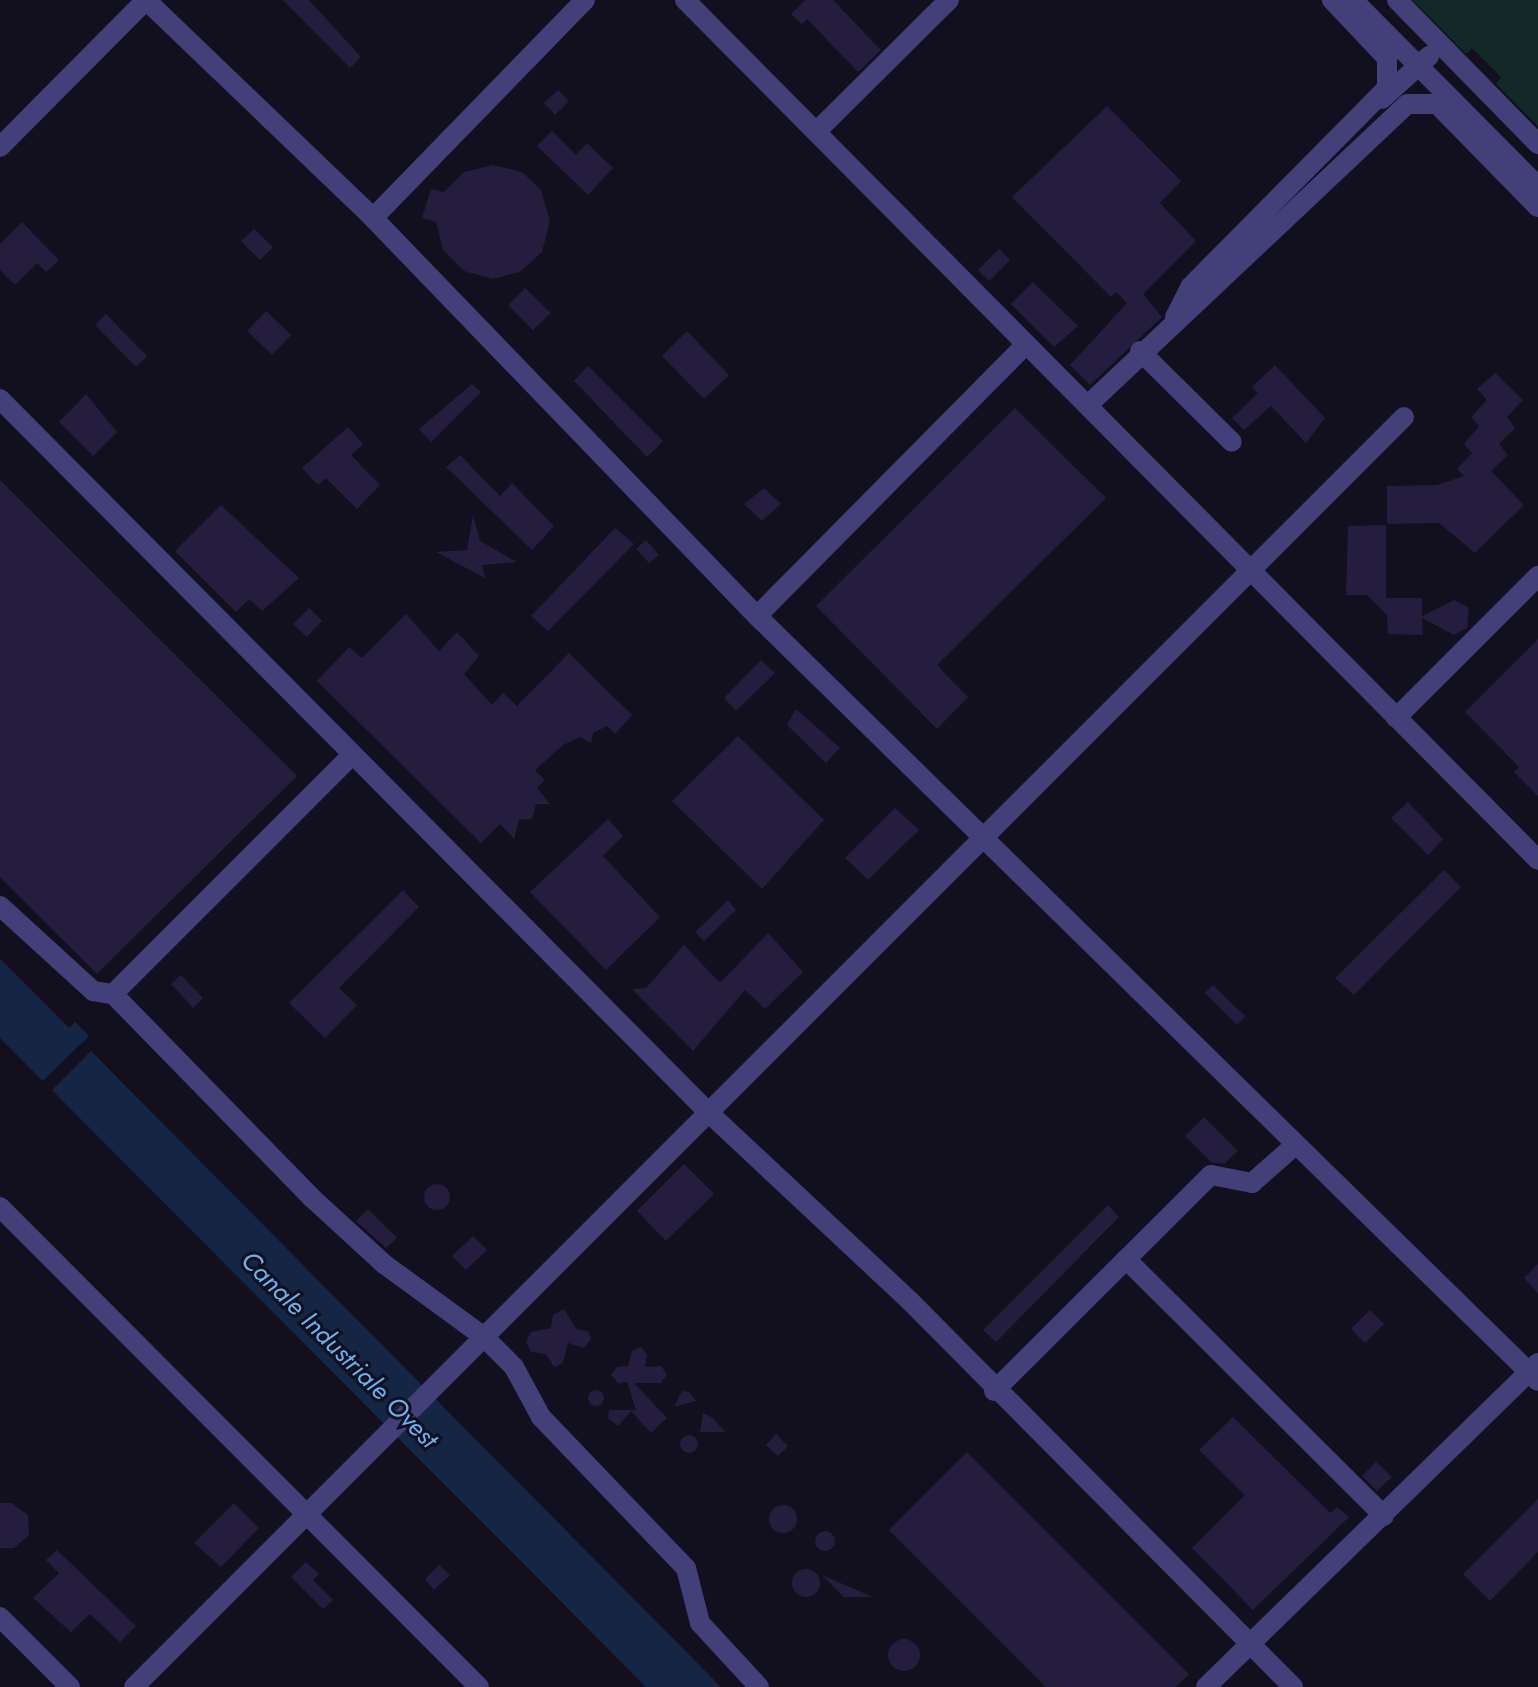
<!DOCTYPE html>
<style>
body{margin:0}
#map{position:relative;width:1538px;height:1687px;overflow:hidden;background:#120f1f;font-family:Jost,sans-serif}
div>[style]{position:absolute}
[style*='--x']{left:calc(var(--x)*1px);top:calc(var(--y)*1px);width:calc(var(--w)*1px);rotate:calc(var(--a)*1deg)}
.green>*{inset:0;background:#132928}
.water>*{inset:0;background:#142644}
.pier>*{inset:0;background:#120f1f}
.building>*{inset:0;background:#241d3e}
.round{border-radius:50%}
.minor>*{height:20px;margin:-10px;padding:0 10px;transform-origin:10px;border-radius:10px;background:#423f79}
span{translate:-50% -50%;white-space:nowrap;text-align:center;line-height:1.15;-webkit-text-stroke:6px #120f1f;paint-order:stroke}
.water-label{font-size:26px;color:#6bb1ef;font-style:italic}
</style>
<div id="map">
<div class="green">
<div style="clip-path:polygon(1413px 0,1538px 0,1538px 126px,1496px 84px,1501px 77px,1472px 48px,1466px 54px)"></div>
</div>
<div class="water">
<div style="clip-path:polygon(0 959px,69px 1028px,75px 1022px,92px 1039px,87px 1047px,721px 1687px,646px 1687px,0 1038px)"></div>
</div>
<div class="pier">
<div style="clip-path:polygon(92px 1033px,94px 1048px,49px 1093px,40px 1084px)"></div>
</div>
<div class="building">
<div style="clip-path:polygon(283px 0,309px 0,361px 57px,350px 68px)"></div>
<div style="clip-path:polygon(805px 0,833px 0,881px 50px,858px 72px,807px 19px,802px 24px,791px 14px)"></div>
<div style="clip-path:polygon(558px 90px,569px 101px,555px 115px,544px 103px)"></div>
<div style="clip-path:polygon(1107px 106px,1181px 181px,1160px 203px,1196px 241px,1143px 294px,1162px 317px,1090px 385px,1070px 365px,1127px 303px,1116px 292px,1111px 297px,1012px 197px)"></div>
<div style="clip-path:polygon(552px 131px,576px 155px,587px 143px,613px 168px,588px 195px,537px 146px)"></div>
<div style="clip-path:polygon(493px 165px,522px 172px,541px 190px,550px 221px,542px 252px,520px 272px,493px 279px,464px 271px,443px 250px,436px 222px,422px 218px,431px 189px,444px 192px,464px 172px)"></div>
<div style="clip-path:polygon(22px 222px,59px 260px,46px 272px,37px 263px,15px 285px,0 270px,0 244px)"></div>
<div style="clip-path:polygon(254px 229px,273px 247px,260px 260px,241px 241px)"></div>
<div style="clip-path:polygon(999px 249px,1010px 260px,989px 281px,978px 270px)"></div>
<div style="clip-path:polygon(1033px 282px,1078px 326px,1054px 347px,1011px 304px)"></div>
<div style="clip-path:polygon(525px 288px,551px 313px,533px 330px,508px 305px)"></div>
<div style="clip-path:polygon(266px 311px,291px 335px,272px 355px,247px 331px)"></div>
<div style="clip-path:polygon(106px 314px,147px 356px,136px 367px,95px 325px)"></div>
<div style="clip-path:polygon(687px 331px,729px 375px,704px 399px,662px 356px)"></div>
<div style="clip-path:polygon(1275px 365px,1325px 418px,1306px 443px,1271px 406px,1244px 430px,1232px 418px,1258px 393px,1252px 387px)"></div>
<div style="clip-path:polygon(588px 366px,663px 441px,647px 457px,574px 381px)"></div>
<div style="clip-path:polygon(1495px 373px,1523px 400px,1507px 417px,1515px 428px,1499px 444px,1508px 455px,1491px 471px,1524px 505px,1475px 553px,1439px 523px,1387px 524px,1387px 486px,1437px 485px,1464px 476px,1457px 469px,1472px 453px,1464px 444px,1479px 426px,1471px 417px,1487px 400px,1477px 389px)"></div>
<div style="clip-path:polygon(472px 384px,481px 392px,431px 442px,419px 429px)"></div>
<div style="clip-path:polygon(86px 394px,117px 432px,93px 456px,59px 422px)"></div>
<div style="clip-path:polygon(1015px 408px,1106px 498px,937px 665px,968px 697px,937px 729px,816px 606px)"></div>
<div style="clip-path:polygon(348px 427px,363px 444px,351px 455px,380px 485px,357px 509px,326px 478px,318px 485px,302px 468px)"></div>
<div style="clip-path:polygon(460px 455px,500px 496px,512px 483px,554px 526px,532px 550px,446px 467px)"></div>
<div style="clip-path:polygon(0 480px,297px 776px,97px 974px,0 877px)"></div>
<div style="clip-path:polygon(764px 488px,781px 504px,762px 521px,744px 504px)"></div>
<div style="clip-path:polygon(221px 505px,299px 578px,262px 611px,249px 599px,236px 612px,175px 551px)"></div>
<div style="clip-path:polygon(473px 515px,480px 541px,517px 562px,482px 565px,485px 578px,436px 552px,467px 550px)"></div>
<div style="clip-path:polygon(1386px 525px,1386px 598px,1422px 598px,1422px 616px,1454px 600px,1469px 608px,1467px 628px,1454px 635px,1422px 618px,1423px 635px,1388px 634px,1387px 615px,1367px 595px,1346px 595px,1348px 526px)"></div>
<div style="clip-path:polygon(615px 528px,634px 544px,548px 631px,531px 616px)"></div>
<div style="clip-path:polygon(646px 540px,659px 555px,649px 563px,636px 549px)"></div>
<div style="clip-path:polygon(309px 608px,322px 621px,307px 637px,293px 624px)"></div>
<div style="clip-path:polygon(406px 614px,439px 651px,457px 632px,479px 656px,464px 674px,492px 705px,503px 693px,517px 706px,569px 653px,632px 715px,615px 734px,607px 726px,593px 733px,591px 743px,580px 737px,563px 745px,535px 770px,545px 780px,537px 788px,550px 804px,536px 804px,532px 819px,519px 820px,514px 839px,500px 824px,481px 843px,317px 681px,349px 647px,362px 658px)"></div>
<div style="clip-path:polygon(1538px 639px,1538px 796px,1514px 772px,1519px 767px,1465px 712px)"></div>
<div style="clip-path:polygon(761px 660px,775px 673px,736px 711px,724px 698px)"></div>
<div style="clip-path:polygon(796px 709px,840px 748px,826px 763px,787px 725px)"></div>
<div style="clip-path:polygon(738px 736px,824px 820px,762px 889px,672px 801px)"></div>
<div style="clip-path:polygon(1408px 802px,1443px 839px,1428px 855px,1391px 818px)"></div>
<div style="clip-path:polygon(895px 808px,919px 830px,868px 880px,845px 858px)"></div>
<div style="clip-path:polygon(608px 819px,623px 836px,603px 856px,660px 917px,606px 970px,530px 892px)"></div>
<div style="clip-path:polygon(1444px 870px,1461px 887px,1354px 995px,1335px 978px)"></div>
<div style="clip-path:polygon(403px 890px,419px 907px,339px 988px,357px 1005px,325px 1038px,289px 1003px)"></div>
<div style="clip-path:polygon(728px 900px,736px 910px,704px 941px,695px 932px)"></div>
<div style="clip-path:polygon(768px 933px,803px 972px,765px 1009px,745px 990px,693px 1051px,632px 989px,646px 988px,684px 945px,720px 983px)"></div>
<div style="clip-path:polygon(181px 975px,203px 998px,193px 1008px,171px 984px)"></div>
<div style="clip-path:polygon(1213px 985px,1245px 1016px,1237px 1025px,1205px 993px)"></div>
<div style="clip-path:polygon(1204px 1117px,1238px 1151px,1224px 1164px,1211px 1162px,1185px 1136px)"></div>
<div style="clip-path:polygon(684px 1164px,714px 1194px,666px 1241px,637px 1211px)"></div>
<div class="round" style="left:424px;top:1184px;width:26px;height:26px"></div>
<div style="clip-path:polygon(1108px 1205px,1119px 1217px,996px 1342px,983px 1330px)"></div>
<div style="clip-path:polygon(368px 1209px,397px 1238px,386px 1248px,356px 1221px)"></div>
<div style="clip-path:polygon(473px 1236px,487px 1250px,466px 1270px,452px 1256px)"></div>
<div style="clip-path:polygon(1538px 1264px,1538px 1293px,1524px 1278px)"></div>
<div style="clip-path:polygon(564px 1309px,576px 1329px,588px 1331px,591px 1339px,584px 1348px,568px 1343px,563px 1363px,554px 1367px,546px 1354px,531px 1352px,526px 1342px,531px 1332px,551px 1328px,553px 1315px)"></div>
<div style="clip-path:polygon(1370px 1310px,1384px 1324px,1365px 1343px,1351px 1329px)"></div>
<div style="clip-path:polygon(641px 1347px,647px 1355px,645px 1367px,661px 1366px,667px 1374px,661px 1383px,634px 1383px,667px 1418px,651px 1433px,631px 1411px,618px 1426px,608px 1418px,609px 1410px,636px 1410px,627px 1382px,618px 1383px,611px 1375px,617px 1367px,628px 1366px,632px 1351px)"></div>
<div class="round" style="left:588px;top:1390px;width:16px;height:16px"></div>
<div style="clip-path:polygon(682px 1391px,689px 1392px,696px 1401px,674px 1407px)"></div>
<div style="clip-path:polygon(703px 1413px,713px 1418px,725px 1432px,700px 1432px)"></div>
<div style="clip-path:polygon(1233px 1417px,1330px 1513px,1337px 1507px,1349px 1517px,1253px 1610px,1192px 1548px,1245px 1495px,1199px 1450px)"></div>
<div style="clip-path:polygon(776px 1434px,788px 1446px,778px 1456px,766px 1445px)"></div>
<div class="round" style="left:680px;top:1435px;width:18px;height:18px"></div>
<div style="clip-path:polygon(967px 1452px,1189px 1674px,1176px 1687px,1046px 1687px,889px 1530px)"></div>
<div style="clip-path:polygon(1376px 1462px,1392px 1477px,1377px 1491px,1362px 1476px)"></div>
<div style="clip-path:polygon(1538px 1499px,1538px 1552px,1490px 1601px,1463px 1574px)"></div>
<div style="clip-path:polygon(0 1503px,12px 1503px,28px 1515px,29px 1535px,14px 1548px,0 1548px)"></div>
<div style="clip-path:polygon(234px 1503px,259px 1528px,221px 1567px,194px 1543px)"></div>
<div class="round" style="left:769px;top:1505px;width:28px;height:28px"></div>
<div class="round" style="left:815px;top:1531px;width:20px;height:20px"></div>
<div style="clip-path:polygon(57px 1550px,136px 1626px,120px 1642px,90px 1614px,71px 1632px,33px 1598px,59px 1573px,46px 1560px)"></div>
<div style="clip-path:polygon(306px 1562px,319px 1574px,313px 1580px,333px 1600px,323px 1609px,291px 1577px)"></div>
<div style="clip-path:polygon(439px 1565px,450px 1575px,434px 1590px,425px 1579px)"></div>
<div class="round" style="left:792px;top:1569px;width:28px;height:28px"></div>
<div style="clip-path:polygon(822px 1575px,873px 1597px,844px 1597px)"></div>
<div class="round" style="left:888px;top:1639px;width:32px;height:32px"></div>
</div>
<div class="minor">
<div style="--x:146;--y:0;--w:315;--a:43.8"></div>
<div style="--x:373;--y:218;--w:553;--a:46.03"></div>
<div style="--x:757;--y:616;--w:1093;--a:44.41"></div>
<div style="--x:685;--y:0;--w:1211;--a:45.23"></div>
<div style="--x:1353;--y:0;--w:262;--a:45.2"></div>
<div style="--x:1397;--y:0;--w:202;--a:45.6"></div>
<div style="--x:1382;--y:99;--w:64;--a:-42.5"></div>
<div style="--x:817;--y:131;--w:186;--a:-44.8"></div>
<div style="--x:0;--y:147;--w:207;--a:-45.2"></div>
<div style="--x:373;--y:218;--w:304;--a:-45.8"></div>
<div style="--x:1175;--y:317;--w:34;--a:-63"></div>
<div style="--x:1190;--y:287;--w:280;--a:-45.3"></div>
<div style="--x:1387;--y:88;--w:30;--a:-90"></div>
<div style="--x:1387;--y:58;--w:80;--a:-133.5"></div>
<div style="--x:1140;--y:351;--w:129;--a:44.7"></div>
<div style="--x:0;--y:399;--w:1003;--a:45.2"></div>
<div style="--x:707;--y:1111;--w:278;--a:43.1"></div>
<div style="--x:910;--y:1301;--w:544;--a:45.22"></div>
<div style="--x:1089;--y:404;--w:437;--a:-43.3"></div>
<div style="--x:1407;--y:104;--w:30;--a:0"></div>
<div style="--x:1437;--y:104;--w:144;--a:45.6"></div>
<div style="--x:757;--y:616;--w:381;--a:-45.3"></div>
<div style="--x:1396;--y:718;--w:201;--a:-45"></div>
<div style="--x:0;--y:906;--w:126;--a:42.4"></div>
<div style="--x:93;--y:991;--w:20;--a:9"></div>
<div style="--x:113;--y:994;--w:339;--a:-45"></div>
<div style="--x:113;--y:994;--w:285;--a:45.7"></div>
<div style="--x:312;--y:1198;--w:98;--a:42.5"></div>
<div style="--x:384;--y:1264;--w:124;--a:36.1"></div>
<div style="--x:484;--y:1337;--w:42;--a:45"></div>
<div style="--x:514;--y:1367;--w:57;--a:61.6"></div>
<div style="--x:541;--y:1417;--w:209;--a:46.2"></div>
<div style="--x:686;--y:1568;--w:57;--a:75.7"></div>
<div style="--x:700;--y:1623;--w:87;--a:47.3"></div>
<div style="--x:0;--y:1207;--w:678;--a:45.06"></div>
<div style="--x:1126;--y:1259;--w:364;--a:44.9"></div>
<div style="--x:994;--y:1391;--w:306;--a:-44.9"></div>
<div style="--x:1211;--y:1175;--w:42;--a:11"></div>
<div style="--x:1252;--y:1183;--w:56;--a:-41.4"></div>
<div style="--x:0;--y:1617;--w:99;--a:45"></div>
<div style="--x:134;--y:1687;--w:1796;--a:-45"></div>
<div style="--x:1206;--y:1687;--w:464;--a:-44.3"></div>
</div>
<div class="water-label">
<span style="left:339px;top:1350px;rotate:45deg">Canale Industriale Ovest</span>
</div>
</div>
